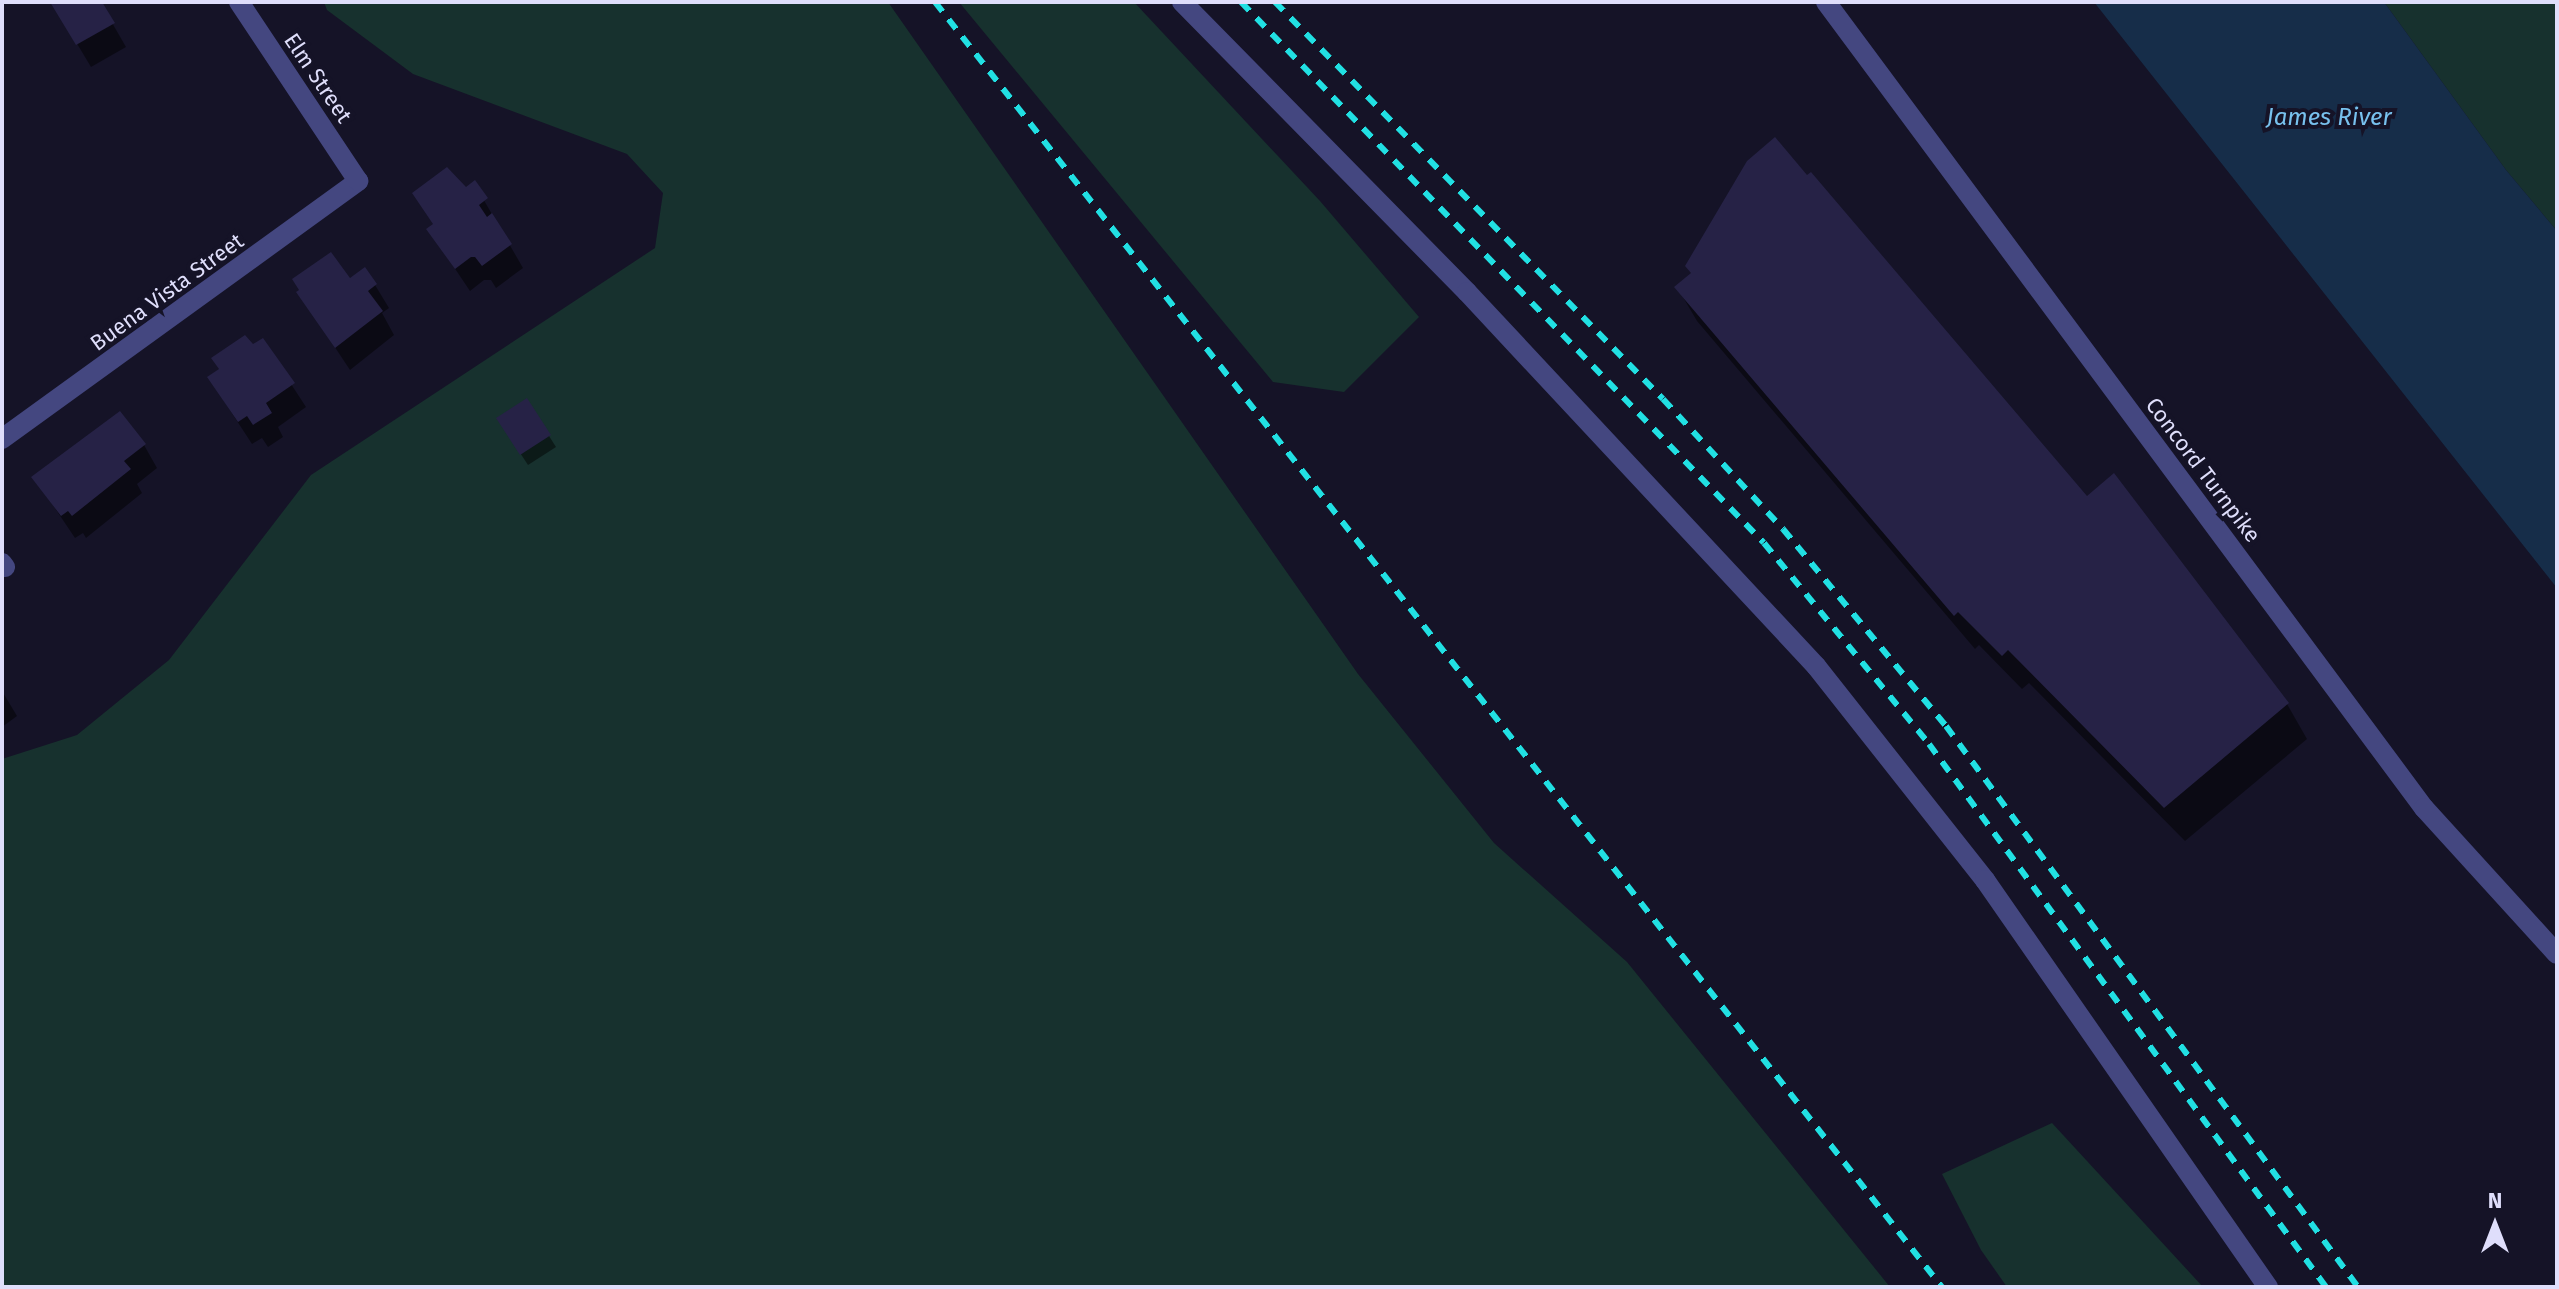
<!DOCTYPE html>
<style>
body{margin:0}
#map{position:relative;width:2559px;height:1289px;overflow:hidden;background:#151327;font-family:"Fira Sans",sans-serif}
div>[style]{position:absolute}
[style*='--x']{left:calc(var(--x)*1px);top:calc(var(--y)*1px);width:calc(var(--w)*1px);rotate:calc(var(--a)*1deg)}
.green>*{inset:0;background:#17312e}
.water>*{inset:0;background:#162d49}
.shadow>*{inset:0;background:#0007}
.building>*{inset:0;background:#262246}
.minor>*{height:20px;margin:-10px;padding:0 10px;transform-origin:10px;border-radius:10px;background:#444780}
.rail>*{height:6px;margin-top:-3px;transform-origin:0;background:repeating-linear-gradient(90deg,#21e0e3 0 12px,transparent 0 22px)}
span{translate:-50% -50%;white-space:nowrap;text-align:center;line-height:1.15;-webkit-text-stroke:8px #151327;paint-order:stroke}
.street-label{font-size:22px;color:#dfdefb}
.water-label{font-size:24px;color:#78c1ee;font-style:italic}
.frame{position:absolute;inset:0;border:4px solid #dfdefb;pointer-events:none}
.north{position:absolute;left:2455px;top:1185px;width:80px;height:80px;-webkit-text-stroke:6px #151327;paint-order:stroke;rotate:0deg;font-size:22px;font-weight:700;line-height:32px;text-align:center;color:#dfdefb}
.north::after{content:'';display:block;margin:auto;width:28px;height:36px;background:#dfdefb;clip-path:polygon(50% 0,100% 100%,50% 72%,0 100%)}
</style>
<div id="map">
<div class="green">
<div style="clip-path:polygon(324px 2px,888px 2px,1358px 674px,1494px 843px,1627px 962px,1890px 1287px,2px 1287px,2px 759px,77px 735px,169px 660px,311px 475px,655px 248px,663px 193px,627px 154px,413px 74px,327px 10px)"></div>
<div style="clip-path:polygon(959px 2px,1134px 2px,1320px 201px,1419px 317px,1344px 392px,1273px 382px)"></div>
<div style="clip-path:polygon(2384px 2px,2557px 2px,2557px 231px,2506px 170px)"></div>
<div style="clip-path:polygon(2052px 1123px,2203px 1287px,2007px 1287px,1981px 1250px,1942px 1174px)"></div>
</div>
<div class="water">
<div style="clip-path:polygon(2094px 2px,2384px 2px,2506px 170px,2557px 231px,2557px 588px)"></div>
</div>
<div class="shadow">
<div style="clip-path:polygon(52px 2px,100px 2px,126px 47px,91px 67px)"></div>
<div style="clip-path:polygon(474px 183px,523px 268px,496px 288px,491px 280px,484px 280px,470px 291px,429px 230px)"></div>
<div style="clip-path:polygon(349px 280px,375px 285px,389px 308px,382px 313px,394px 335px,350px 370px,299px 293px)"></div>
<div style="clip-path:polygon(1677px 287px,2086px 499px,2287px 704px,2307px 739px,2185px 841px,2029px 683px,2022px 689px,1979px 645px,1975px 649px,1697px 321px)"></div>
<div style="clip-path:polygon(263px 341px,306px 407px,278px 427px,283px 437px,268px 447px,262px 438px,252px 444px,209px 378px)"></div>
<div style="clip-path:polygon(505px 430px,549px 436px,556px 447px,528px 465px)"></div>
<div style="clip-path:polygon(144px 445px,157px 468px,137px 484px,142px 493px,86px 538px,83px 533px,75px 538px,34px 477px)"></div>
<div style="clip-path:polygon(2px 691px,17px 716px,2px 727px)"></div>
</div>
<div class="building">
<div style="clip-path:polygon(50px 2px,102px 2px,115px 23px,76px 45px)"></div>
<div style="clip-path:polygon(1775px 137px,1807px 175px,1811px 172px,2087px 496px,2114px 473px,2289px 703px,2164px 808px,2008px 650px,2002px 656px,1958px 612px,1954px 616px,1674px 287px,1691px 273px,1685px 266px,1747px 161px)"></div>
<div style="clip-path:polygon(447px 167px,466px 187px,475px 180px,488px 198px,479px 205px,487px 217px,492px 213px,512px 244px,482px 266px,475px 257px,471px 257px,455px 269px,426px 229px,433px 224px,412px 193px)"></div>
<div style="clip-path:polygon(331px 252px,350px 278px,365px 267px,377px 284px,368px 291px,383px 311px,335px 348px,296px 292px,299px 290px,292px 279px)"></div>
<div style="clip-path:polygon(245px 335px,253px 344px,263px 338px,295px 383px,266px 403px,272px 413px,253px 425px,247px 416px,238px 422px,207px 377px,219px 369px,211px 358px)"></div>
<div style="clip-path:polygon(527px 398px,551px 435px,520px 455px,496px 418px)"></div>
<div style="clip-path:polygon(120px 411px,146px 444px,124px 461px,131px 469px,72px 516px,68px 511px,61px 516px,31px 477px)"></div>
</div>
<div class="minor">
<div style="--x:1182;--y:2;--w:407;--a:45.5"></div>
<div style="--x:1467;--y:292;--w:512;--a:46.98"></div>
<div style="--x:1816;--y:666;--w:273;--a:51.7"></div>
<div style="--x:1985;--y:880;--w:496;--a:55.2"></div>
<div style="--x:1826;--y:2;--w:1004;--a:53.43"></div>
<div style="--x:2424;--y:808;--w:197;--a:47.7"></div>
<div style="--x:2;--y:439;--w:440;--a:-35.9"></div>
<div style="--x:358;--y:181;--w:215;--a:-123.6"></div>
<div style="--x:2;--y:563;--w:5;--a:53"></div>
</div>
<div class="rail">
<div style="--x:935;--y:2;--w:1633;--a:51.92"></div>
<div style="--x:1241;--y:2;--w:752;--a:45.97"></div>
<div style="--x:1764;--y:543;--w:260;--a:50.6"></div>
<div style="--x:1929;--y:744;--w:673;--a:53.83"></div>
<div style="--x:1275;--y:2;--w:555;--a:45.66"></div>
<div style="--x:1663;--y:399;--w:177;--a:47.3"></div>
<div style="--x:1783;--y:529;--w:256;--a:50.4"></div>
<div style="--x:1946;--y:726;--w:696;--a:53.71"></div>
</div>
<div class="street-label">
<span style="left:318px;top:78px;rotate:56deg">Elm Street</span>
<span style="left:167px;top:292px;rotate:-36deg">Buena Vista Street</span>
<span style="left:2203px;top:470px;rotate:53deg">Concord Turnpike</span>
</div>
<div class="water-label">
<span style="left:2329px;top:118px">James River</span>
</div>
<div class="frame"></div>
<div class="north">N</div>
</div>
